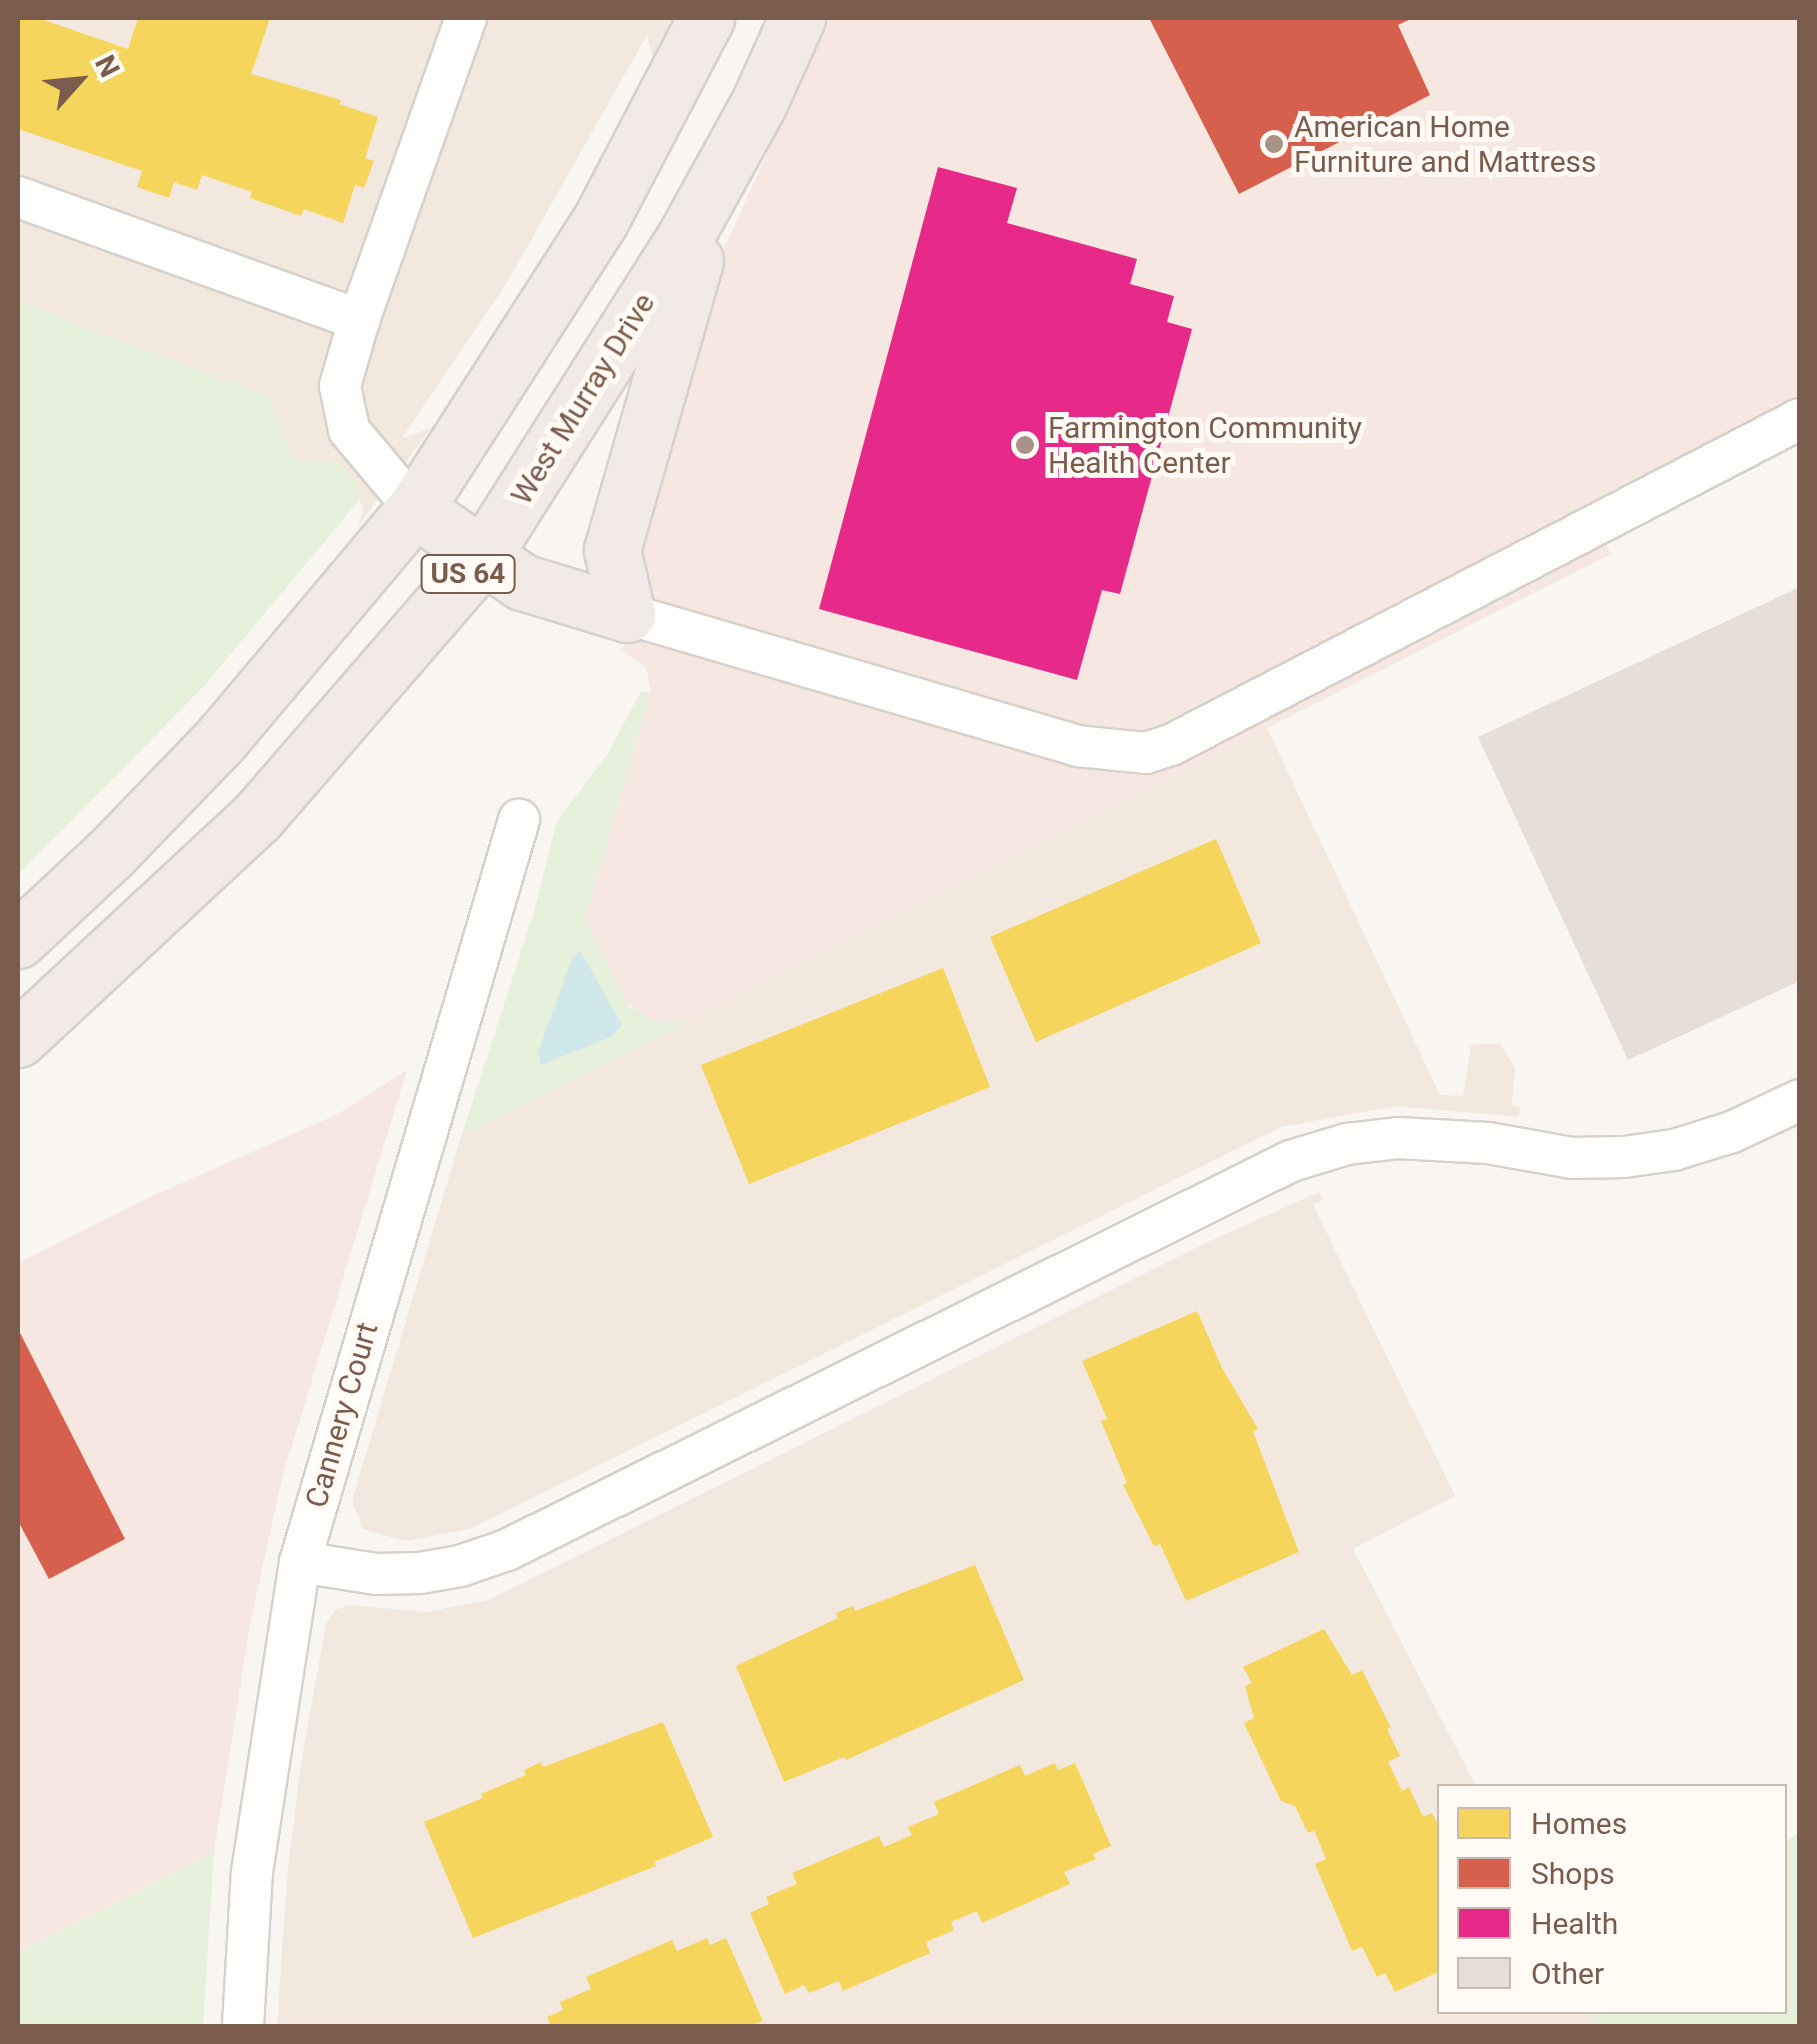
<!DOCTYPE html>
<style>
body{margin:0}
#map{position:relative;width:1817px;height:2044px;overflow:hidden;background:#f9f5f0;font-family:Roboto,sans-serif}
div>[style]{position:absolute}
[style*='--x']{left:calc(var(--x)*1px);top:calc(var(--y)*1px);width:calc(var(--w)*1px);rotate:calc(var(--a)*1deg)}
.residential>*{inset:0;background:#f2e8de}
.commercial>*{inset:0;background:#f6e8e1}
.green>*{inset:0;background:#e7f0db}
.water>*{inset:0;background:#d0e8ea}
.homes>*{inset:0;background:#f6d55c}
.shops>*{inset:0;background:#d6604d}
.health>*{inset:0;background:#e7298a}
.building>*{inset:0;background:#e6ded7}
.roads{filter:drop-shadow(2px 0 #d7d1cb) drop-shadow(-2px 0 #d7d1cb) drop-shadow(0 2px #d7d1cb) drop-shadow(0 -2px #d7d1cb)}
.minor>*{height:40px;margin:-20px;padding:0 20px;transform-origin:20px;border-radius:20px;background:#fefefd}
.highway>*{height:55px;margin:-27.5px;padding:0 27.5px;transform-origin:27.5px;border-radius:27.5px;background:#f2eae7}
.dots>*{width:28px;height:28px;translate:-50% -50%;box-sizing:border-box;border:5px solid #fffaf3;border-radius:50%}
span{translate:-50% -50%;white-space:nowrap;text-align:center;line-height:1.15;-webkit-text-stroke:10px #fffaf3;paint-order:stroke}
.shield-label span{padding:2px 8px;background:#fffaf3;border:2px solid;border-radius:8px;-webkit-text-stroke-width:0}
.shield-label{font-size:28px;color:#7a5c4d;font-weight:700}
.poi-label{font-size:30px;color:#7a5c4d}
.left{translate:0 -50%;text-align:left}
.street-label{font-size:30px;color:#7a5c4d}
.frame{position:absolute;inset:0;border:20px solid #7a5c4d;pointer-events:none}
.legend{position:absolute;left:1437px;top:1784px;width:350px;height:230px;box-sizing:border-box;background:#fffaf3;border:2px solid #cabbb1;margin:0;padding:12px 18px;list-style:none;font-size:30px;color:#7a5c4d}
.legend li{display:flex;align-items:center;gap:20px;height:50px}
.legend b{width:50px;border:2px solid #cabbb1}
.north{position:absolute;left:30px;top:30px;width:100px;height:100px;-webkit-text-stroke:8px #fffaf3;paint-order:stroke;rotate:63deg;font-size:28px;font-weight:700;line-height:40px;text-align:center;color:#7a5c4d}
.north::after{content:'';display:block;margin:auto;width:35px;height:45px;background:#7a5c4d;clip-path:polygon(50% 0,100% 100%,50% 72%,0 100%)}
</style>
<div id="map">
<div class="residential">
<div style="clip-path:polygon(18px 18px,674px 18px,653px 60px,647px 35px,505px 286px,401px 439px,431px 428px,358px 526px,363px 510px,354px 479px,337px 462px,293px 460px,270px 397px,18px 301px)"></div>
<div style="clip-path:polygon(1267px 728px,1440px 1095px,1463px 1096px,1471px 1045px,1500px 1043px,1515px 1068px,1512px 1105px,1520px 1107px,1519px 1117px,1396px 1106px,1281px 1127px,470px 1529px,405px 1541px,363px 1529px,352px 1501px,462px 1134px)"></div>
<div style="clip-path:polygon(1319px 1192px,1322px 1200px,1313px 1205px,1455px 1496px,1353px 1549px,1476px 1786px,1440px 1786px,1440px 2012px,1591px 2012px,1595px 2019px,1583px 2026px,277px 2026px,287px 1876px,301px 1763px,326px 1624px,335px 1610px,349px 1605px,426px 1612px,489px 1600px,1208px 1242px)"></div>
</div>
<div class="commercial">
<div style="clip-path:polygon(828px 18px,1799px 18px,1799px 442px,1604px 541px,1611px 554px,686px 1022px,668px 1024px,644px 1016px,622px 998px,585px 919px,651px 693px,646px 668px,622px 650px,648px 583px,638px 559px,718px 262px)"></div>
<div style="clip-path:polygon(407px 1070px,282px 1478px,250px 1625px,214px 1852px,18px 1953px,18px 1263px,150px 1197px,338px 1114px)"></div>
</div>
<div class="green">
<div style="clip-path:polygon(18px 301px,270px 397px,293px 460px,337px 462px,354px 479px,361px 498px,204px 686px,18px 875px)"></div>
<div style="clip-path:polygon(641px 691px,651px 693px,585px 919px,630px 1007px,656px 1021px,686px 1022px,462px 1134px,535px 909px,557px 821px,609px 752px)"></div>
<div style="clip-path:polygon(1799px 1833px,1799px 2026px,1583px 2026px,1595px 2019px,1591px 2012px,1784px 2012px,1785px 1842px)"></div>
<div style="clip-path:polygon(214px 1852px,203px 2026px,18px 2026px,18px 1953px)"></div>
</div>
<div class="water">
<div style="clip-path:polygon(580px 950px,622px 1025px,611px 1037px,541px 1065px,538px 1052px,571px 961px)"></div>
</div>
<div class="homes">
<div style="clip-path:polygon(18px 18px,38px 18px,128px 49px,138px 18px,270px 18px,251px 74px,341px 100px,339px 104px,378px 117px,365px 158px,374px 161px,364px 188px,355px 185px,343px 223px,304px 209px,301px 216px,250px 198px,252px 192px,202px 175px,197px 190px,174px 182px,169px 198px,137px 187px,142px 171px,18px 129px)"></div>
<div style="clip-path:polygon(1216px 839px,1261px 943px,1036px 1042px,990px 937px)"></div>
<div style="clip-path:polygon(943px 968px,990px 1087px,749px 1184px,701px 1065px)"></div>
<div style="clip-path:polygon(1197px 1311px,1222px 1368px,1258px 1429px,1253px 1432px,1299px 1552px,1186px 1601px,1160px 1544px,1154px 1546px,1123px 1485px,1127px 1483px,1101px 1421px,1107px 1419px,1082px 1361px)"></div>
<div style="clip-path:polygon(975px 1565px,1024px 1680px,846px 1760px,844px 1757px,784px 1782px,736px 1666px,838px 1618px,836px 1613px,853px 1606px,855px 1611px)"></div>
<div style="clip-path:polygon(1324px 1629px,1352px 1675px,1362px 1670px,1391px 1728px,1387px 1729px,1400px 1756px,1388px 1762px,1402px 1791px,1409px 1787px,1423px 1817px,1432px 1813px,1440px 1828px,1440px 1971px,1395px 1992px,1385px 1973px,1377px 1977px,1362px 1947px,1352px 1951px,1315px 1864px,1326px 1859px,1314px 1830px,1308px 1833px,1295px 1806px,1281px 1801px,1244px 1723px,1254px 1718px,1245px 1686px,1252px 1683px,1243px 1667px)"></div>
<div style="clip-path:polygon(663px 1722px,713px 1837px,654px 1862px,656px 1866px,473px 1938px,424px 1822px,483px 1798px,481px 1794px,526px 1775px,524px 1770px,541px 1762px,543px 1767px)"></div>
<div style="clip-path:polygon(1055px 1763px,1058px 1770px,1075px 1763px,1111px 1846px,1093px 1854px,1096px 1859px,1064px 1872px,1070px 1884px,982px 1923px,977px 1911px,951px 1922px,954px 1930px,926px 1942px,930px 1953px,843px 1991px,839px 1981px,809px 1993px,804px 1985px,785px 1994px,750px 1913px,769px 1904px,766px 1897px,797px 1884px,792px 1873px,879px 1836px,884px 1847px,912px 1835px,908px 1827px,939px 1814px,934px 1802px,1020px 1765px,1025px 1776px)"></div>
<div style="clip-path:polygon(707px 1938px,710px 1945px,726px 1938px,763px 2021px,750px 2026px,551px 2026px,547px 2017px,563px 2010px,560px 2002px,591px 1989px,586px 1977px,672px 1940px,677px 1951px)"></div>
</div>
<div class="shops">
<div style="clip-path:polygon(1149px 18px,1413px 18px,1398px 25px,1430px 95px,1239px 194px)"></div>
<div style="clip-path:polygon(18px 1329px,125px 1539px,49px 1579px,18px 1521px)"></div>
</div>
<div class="health">
<div style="clip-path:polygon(938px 167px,1017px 188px,1007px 223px,1137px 259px,1130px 284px,1174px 296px,1167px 322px,1192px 329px,1120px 594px,1102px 590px,1077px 680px,819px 609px)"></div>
</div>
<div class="building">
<div style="clip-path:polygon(1800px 587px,1800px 981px,1628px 1060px,1478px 737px)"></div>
</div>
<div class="roads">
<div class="minor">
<div style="--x:18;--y:197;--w:363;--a:19.8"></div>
<div style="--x:359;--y:320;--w:320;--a:-70.5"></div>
<div style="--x:359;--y:320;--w:69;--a:106.1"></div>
<div style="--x:340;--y:386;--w:45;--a:78.4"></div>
<div style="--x:349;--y:430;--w:103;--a:50.1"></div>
<div style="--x:627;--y:614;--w:469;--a:16.3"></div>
<div style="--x:1077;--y:746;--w:69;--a:5.8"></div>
<div style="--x:1146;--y:753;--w:28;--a:-18"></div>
<div style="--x:1173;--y:744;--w:706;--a:-27.4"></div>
<div style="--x:300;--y:1562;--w:77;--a:9"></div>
<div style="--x:376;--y:1574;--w:44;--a:-1.3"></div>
<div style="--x:420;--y:1573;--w:41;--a:-9.9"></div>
<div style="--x:460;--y:1566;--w:50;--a:-18.8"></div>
<div style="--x:507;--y:1550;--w:875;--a:-26.39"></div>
<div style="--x:1291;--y:1161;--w:59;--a:-16.9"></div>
<div style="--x:1347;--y:1144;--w:51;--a:-6.7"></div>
<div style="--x:1398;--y:1138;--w:90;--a:3.2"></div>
<div style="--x:1488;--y:1143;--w:85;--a:10.1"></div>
<div style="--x:1572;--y:1158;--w:52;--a:-1.1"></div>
<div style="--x:1624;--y:1157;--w:50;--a:-8"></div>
<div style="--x:1674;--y:1150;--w:61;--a:-17.2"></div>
<div style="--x:1732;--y:1132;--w:75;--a:-25.2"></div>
<div style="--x:243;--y:2026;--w:154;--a:-86.7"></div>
<div style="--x:252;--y:1872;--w:314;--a:-81.2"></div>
<div style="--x:300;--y:1562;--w:774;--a:-73.56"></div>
</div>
<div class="highway">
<div style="--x:415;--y:509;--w:130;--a:34.3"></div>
<div style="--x:522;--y:582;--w:110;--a:16.9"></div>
<div style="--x:627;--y:614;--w:66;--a:-103.2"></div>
<div style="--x:612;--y:550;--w:301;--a:-74"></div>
<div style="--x:18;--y:940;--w:127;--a:-43.1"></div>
<div style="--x:111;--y:853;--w:158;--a:-46"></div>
<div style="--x:221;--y:739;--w:301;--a:-49.9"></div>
<div style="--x:415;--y:509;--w:342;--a:-57.3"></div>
<div style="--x:600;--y:221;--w:229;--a:-62.4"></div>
<div style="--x:18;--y:1039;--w:326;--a:-42.9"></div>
<div style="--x:257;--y:817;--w:344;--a:-49.1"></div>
<div style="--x:482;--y:557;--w:379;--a:-57.6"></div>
<div style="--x:685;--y:237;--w:153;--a:-61.1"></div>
<div style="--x:759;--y:103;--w:93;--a:-65.9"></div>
</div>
</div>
<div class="dots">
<div style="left:1274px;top:144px;background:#a69286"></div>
<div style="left:1025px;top:445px;background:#a69286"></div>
</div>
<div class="shield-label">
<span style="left:468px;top:574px">US 64</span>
</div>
<div class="poi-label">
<span class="left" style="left:1294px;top:144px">American Home<br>Furniture and Mattress</span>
<span class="left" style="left:1048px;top:445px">Farmington Community<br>Health Center</span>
</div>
<div class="street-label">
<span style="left:583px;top:399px;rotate:-58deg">West Murray Drive</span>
<span style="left:342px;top:1415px;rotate:-74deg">Cannery Court</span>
</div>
<div class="frame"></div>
<ul class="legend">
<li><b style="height:28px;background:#f6d55c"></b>Homes</li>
<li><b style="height:28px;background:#d6604d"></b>Shops</li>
<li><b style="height:28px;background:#e7298a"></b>Health</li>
<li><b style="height:28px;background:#e6ded7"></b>Other</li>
</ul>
<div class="north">N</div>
</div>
